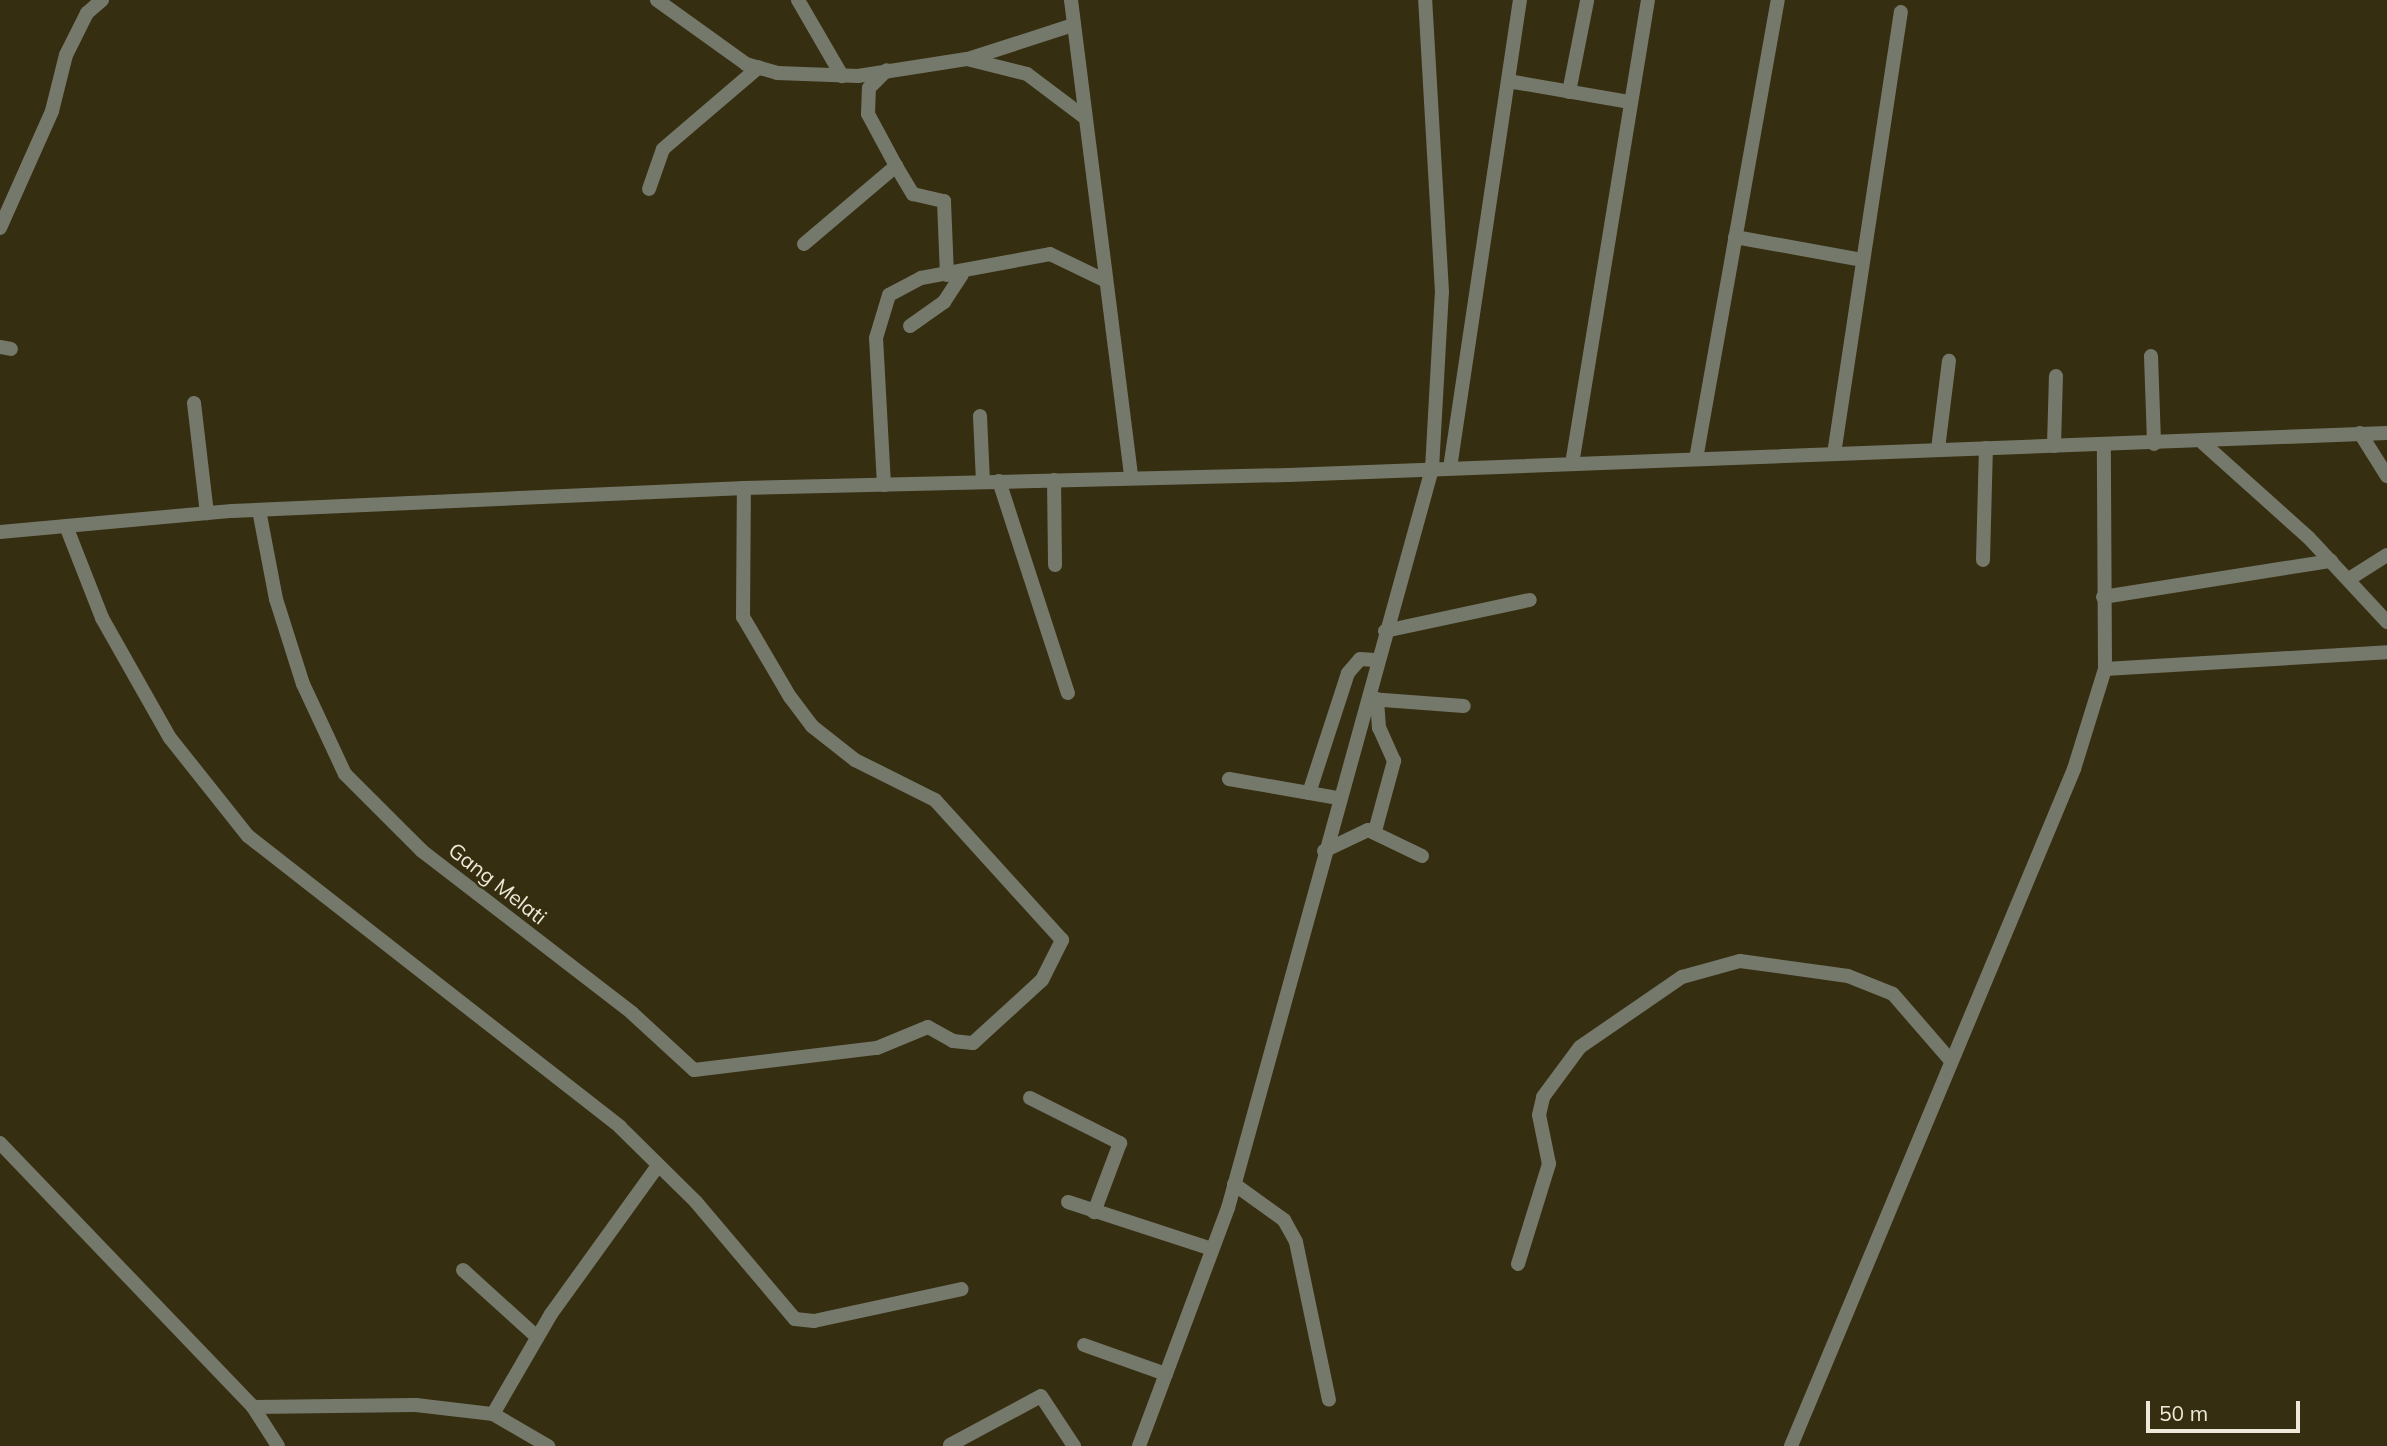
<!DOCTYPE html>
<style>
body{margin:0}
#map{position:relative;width:2387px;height:1446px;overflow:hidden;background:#362e10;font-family:Mulish,sans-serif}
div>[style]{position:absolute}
.minor>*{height:14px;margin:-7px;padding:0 7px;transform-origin:7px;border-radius:7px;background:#75796b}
span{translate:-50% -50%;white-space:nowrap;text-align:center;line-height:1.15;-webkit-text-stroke:5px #362e10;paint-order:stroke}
.street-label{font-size:21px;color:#eee9d8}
.scale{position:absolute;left:2146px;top:1401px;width:154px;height:32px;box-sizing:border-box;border:4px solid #eee9d8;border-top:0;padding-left:9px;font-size:21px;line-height:24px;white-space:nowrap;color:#eee9d8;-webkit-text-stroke:5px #362e10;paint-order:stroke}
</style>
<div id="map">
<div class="minor">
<i style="left:657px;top:0;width:110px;rotate:35.7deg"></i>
<i style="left:746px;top:64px;width:32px;rotate:16deg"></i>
<i style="left:777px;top:73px;width:81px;rotate:2.1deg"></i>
<i style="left:858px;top:76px;width:110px;rotate:-8.9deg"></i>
<i style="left:967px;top:59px;width:62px;rotate:14deg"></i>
<i style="left:1027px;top:74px;width:70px;rotate:36.9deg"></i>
<i style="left:798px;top:0;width:88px;rotate:59.9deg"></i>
<i style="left:1071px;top:0;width:481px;rotate:82.8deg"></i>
<i style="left:968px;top:59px;width:110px;rotate:-17.9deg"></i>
<i style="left:1508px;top:81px;width:124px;rotate:9.8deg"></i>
<i style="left:1569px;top:92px;width:93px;rotate:-78.8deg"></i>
<i style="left:896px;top:166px;width:33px;rotate:59deg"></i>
<i style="left:913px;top:194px;width:32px;rotate:13deg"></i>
<i style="left:944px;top:201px;width:74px;rotate:87.7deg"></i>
<i style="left:649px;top:189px;width:42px;rotate:-70.7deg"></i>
<i style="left:663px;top:149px;width:126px;rotate:-40.5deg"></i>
<i style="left:0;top:228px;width:128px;rotate:-66deg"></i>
<i style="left:52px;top:111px;width:58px;rotate:-76deg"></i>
<i style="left:66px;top:55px;width:47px;rotate:-63.4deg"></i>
<i style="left:87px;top:13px;width:20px;rotate:-41deg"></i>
<i style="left:1735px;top:237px;width:130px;rotate:10.2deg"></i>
<i style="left:804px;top:244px;width:121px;rotate:-40.3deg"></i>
<i style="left:896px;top:166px;width:59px;rotate:-118.3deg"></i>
<i style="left:868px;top:114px;width:26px;rotate:-88deg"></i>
<i style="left:869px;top:88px;width:25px;rotate:-45deg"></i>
<i style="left:910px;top:326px;width:42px;rotate:-35.2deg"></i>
<i style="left:944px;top:302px;width:33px;rotate:-57deg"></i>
<i style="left:0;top:347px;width:11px;rotate:10deg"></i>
<i style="left:2151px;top:356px;width:88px;rotate:88deg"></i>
<i style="left:194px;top:403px;width:111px;rotate:83.3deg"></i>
<i style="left:980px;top:416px;width:66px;rotate:87.4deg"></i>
<i style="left:2360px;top:433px;width:51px;rotate:57.9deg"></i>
<i style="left:2203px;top:443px;width:142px;rotate:41.9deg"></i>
<i style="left:2309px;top:538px;width:115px;rotate:47.1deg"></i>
<i style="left:2054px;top:446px;width:70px;rotate:-88.4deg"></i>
<i style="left:1938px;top:449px;width:89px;rotate:-82.9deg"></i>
<i style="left:1834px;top:454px;width:447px;rotate:-81.4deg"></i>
<i style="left:1696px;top:459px;width:466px;rotate:-79.9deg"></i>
<i style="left:1572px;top:464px;width:470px;rotate:-80.7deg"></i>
<i style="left:1450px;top:468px;width:473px;rotate:-81.5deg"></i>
<i style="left:1054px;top:480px;width:85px;rotate:89.3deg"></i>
<i style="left:999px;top:481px;width:223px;rotate:72deg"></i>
<i style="left:884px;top:485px;width:147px;rotate:-93.1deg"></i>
<i style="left:876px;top:338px;width:45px;rotate:-73.2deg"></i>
<i style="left:889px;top:295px;width:36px;rotate:-28deg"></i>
<i style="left:921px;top:278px;width:131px;rotate:-10.5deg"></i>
<i style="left:1050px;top:254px;width:60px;rotate:25.7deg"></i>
<i style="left:259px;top:510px;width:91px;rotate:79.2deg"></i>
<i style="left:276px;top:599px;width:89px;rotate:72.4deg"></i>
<i style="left:303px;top:684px;width:99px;rotate:65deg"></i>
<i style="left:345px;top:774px;width:109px;rotate:45deg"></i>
<i style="left:422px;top:851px;width:265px;rotate:37.6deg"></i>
<i style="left:632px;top:1013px;width:84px;rotate:42.6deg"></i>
<i style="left:694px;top:1070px;width:184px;rotate:-6.9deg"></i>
<i style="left:877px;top:1048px;width:55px;rotate:-22.4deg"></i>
<i style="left:928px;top:1027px;width:29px;rotate:29deg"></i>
<i style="left:953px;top:1041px;width:20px;rotate:6deg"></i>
<i style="left:973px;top:1043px;width:93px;rotate:-42.4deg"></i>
<i style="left:1042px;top:980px;width:45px;rotate:-63.4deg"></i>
<i style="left:1062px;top:940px;width:189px;rotate:-132.2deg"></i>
<i style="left:935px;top:800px;width:89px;rotate:-153.4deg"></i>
<i style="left:855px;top:760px;width:55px;rotate:-141.7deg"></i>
<i style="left:812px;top:726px;width:36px;rotate:-127deg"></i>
<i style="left:790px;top:697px;width:93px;rotate:-120.4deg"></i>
<i style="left:743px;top:617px;width:129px;rotate:-89.6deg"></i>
<i style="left:66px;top:526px;width:99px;rotate:68.6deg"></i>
<i style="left:102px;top:618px;width:138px;rotate:60.5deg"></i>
<i style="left:170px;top:738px;width:125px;rotate:51.5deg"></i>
<i style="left:248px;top:836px;width:472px;rotate:38deg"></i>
<i style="left:620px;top:1127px;width:107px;rotate:44.6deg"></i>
<i style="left:696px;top:1202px;width:153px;rotate:49.8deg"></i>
<i style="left:795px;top:1319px;width:19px;rotate:6deg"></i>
<i style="left:814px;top:1321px;width:151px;rotate:-12.2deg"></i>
<i style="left:0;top:532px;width:233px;rotate:-5.2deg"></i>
<i style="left:232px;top:511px;width:513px;rotate:-2.57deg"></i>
<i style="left:744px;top:488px;width:545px;rotate:-1.37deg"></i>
<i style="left:1289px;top:475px;width:1099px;rotate:-2.19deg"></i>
<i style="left:1983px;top:560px;width:112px;rotate:-88.5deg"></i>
<i style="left:2349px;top:579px;width:45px;rotate:-32.3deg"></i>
<i style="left:2103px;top:597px;width:231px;rotate:-9deg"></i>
<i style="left:1385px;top:631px;width:148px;rotate:-12.1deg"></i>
<i style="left:2105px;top:669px;width:283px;rotate:-3.4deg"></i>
<i style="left:1370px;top:699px;width:94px;rotate:4.3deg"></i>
<i style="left:1229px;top:779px;width:111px;rotate:9.9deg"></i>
<i style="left:1309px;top:793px;width:126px;rotate:-72deg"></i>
<i style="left:1348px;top:673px;width:18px;rotate:-49deg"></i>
<i style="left:1360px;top:659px;width:15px;rotate:4deg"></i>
<i style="left:1375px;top:831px;width:73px;rotate:-74.8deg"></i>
<i style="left:1394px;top:761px;width:36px;rotate:-114deg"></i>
<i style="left:1379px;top:728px;width:29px;rotate:-94deg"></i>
<i style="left:1324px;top:851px;width:49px;rotate:-25.5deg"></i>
<i style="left:1368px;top:830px;width:60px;rotate:25.7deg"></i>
<i style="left:1030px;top:1098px;width:101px;rotate:26.6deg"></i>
<i style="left:1120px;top:1143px;width:74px;rotate:110.6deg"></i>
<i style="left:0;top:1143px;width:366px;rotate:46.2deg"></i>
<i style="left:253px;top:1407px;width:46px;rotate:57.3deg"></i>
<i style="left:1234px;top:1184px;width:62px;rotate:35.8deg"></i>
<i style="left:1284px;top:1220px;width:25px;rotate:61deg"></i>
<i style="left:1296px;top:1242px;width:161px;rotate:78.2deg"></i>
<i style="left:1068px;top:1202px;width:151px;rotate:18.1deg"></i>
<i style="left:1518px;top:1264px;width:105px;rotate:-72.8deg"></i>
<i style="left:1549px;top:1164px;width:50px;rotate:-101.5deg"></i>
<i style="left:1539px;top:1115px;width:18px;rotate:-77deg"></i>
<i style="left:1543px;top:1097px;width:62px;rotate:-53.5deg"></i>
<i style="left:1580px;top:1047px;width:124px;rotate:-34.5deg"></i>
<i style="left:1682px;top:977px;width:60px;rotate:-15.4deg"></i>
<i style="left:1740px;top:961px;width:109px;rotate:7.9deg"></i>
<i style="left:1848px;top:976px;width:48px;rotate:21.8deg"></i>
<i style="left:1893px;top:994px;width:89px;rotate:49.1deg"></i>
<i style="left:463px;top:1270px;width:100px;rotate:42.2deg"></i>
<i style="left:1084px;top:1345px;width:87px;rotate:19.5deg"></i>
<i style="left:253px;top:1407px;width:163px;rotate:-0.7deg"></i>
<i style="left:416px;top:1405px;width:78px;rotate:6.7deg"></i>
<i style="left:493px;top:1414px;width:64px;rotate:30.2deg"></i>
<i style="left:493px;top:1414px;width:116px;rotate:-59.9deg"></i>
<i style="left:551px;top:1314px;width:181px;rotate:-54.2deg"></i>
<i style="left:950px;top:1445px;width:103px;rotate:-28.3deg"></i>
<i style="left:1041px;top:1396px;width:60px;rotate:56.6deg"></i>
<i style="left:1139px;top:1446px;width:254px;rotate:-69.5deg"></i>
<i style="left:1228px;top:1208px;width:767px;rotate:-74.57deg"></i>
<i style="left:1432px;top:469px;width:177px;rotate:-86.8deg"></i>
<i style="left:1442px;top:292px;width:292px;rotate:-93.3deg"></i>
<i style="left:1791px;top:1446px;width:734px;rotate:-67.31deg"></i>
<i style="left:2074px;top:769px;width:105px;rotate:-72.8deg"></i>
<i style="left:2105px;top:669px;width:225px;rotate:-90.3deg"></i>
</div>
<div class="street-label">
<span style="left:498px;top:883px;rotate:38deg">Gang Melati</span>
</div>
<div class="scale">50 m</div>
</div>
